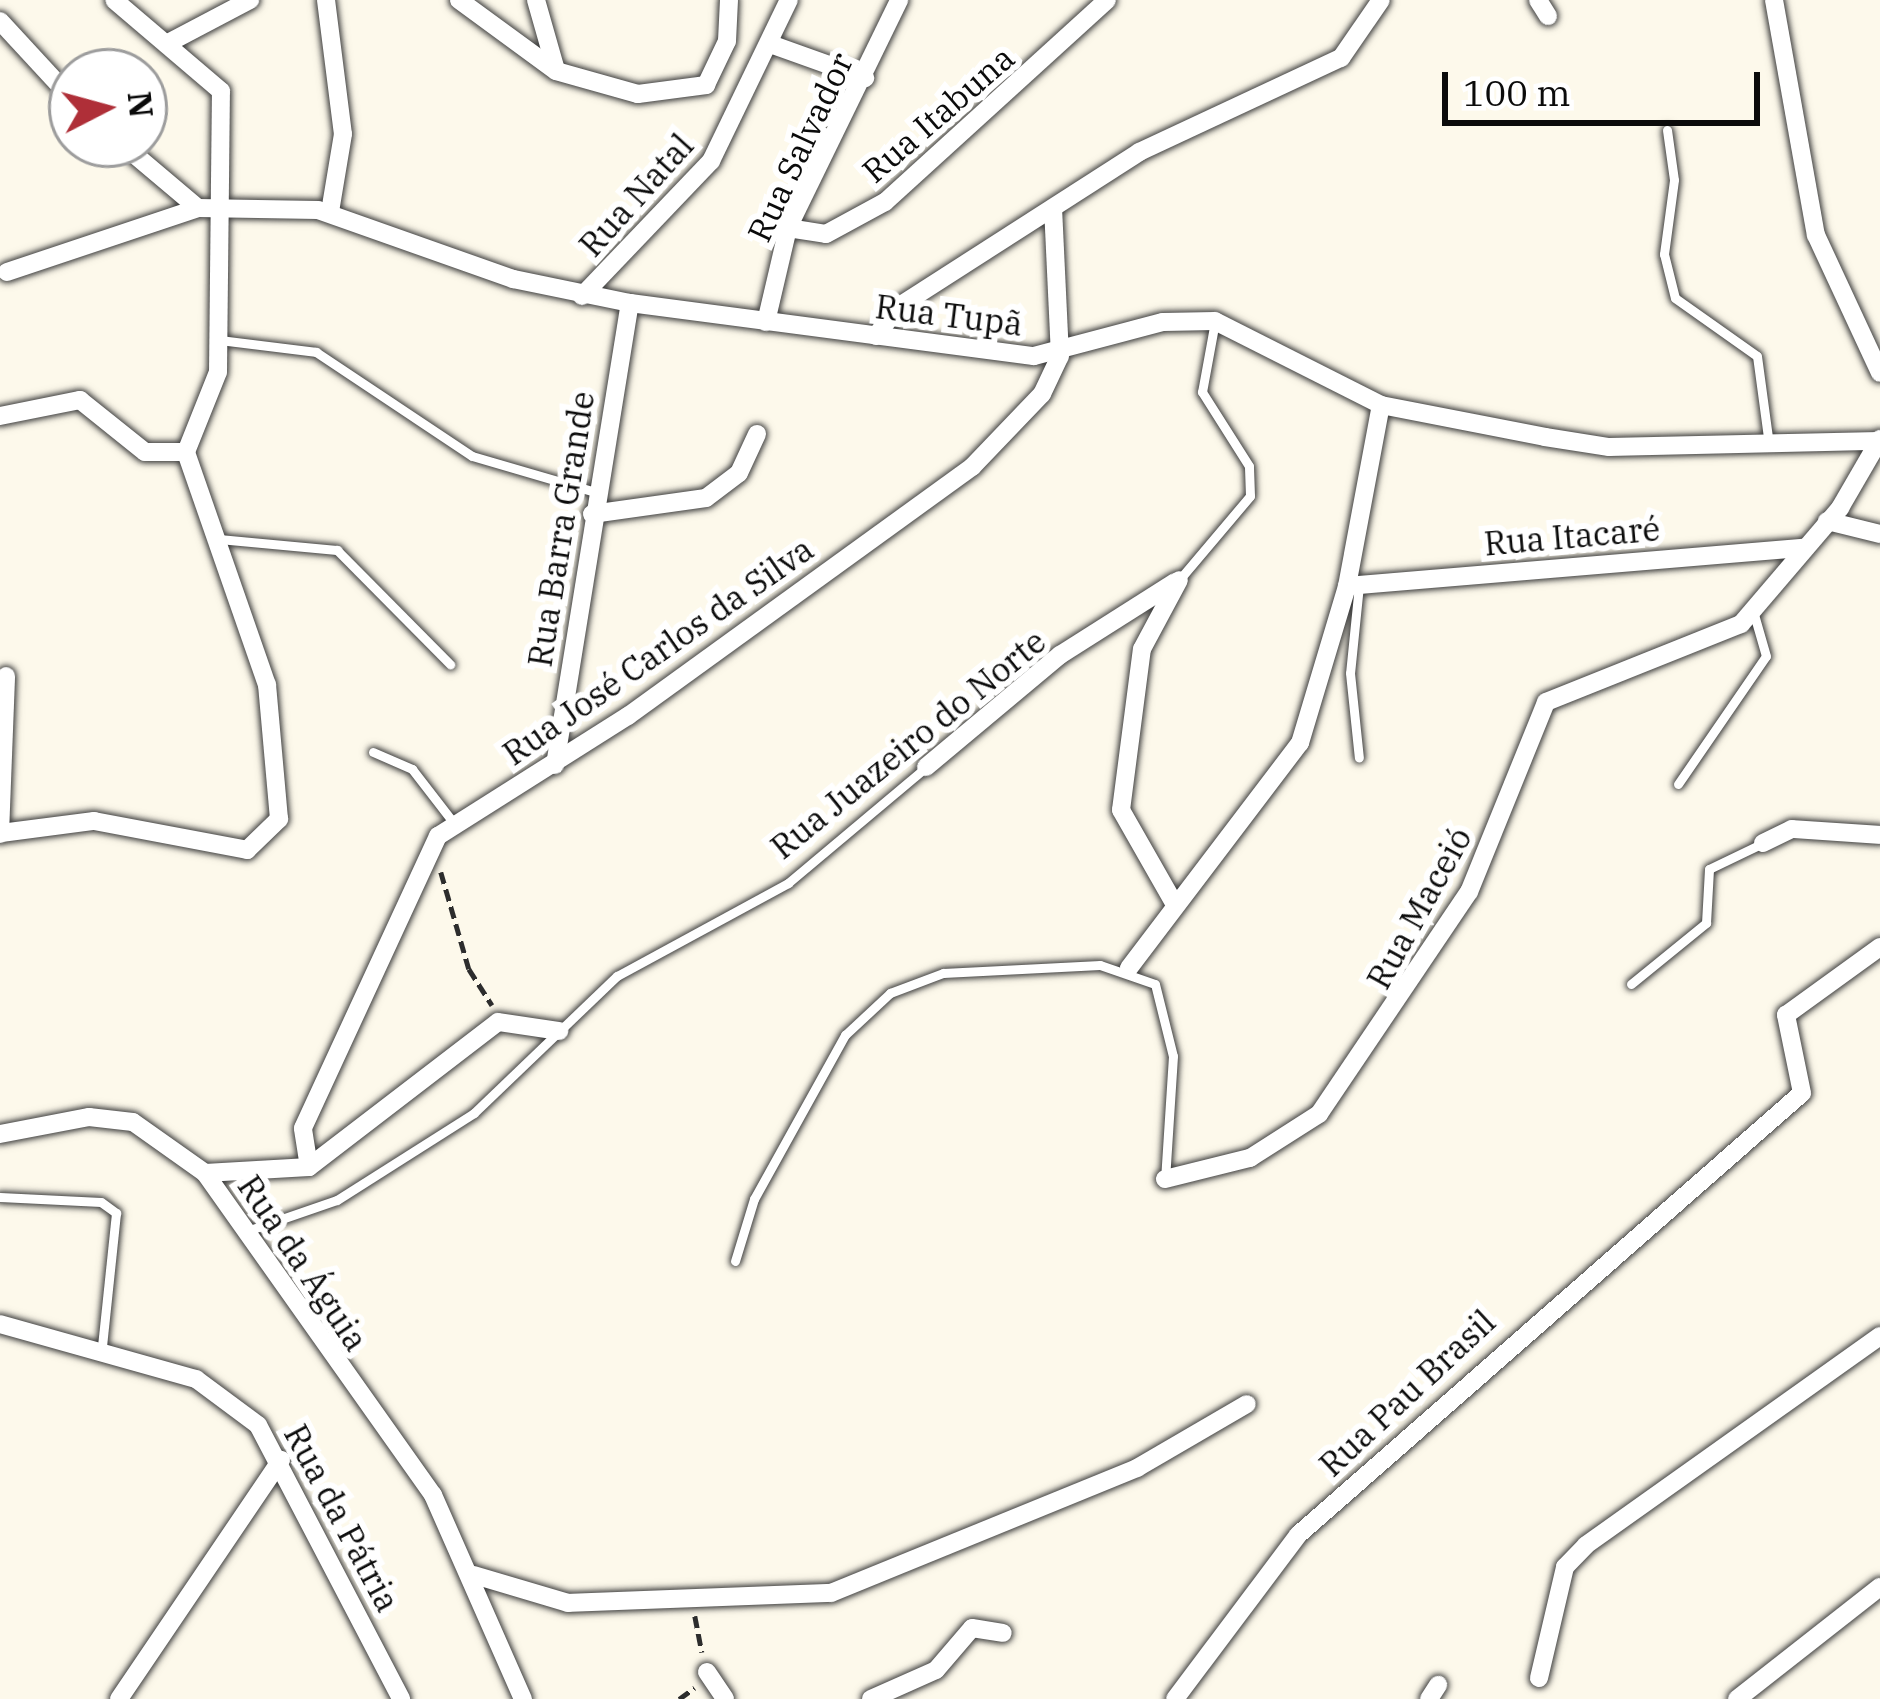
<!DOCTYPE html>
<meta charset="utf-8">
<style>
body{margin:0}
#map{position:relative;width:1880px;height:1699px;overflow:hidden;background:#fdf9eb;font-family:"IBM Plex Serif",serif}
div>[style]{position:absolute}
.path>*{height:4.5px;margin-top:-2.25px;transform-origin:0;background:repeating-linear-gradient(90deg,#2d2d2d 0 12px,transparent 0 18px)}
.roads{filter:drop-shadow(0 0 3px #3e3e3e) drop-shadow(0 0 3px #3e3e3e)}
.lane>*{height:9px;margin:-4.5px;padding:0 4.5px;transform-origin:4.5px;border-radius:4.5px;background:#fff}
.street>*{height:18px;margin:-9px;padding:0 9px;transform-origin:9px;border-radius:9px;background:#fff}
span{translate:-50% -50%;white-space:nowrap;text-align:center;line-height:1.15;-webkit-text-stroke:12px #fff;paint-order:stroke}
.street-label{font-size:33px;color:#0b0b0b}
.north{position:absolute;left:48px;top:48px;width:120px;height:120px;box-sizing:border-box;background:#fff;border:3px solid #9d9d9d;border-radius:50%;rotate:84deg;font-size:33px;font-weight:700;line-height:48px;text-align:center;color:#0b0b0b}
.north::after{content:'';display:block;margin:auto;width:42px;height:54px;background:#af2f38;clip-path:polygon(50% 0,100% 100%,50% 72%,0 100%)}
.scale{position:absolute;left:1442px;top:72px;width:318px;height:54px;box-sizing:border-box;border:6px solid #0b0b0b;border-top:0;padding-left:15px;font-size:36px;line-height:42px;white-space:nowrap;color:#0b0b0b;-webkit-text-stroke:9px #fff;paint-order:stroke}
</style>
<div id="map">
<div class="path">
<i style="left:441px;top:872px;width:101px;rotate:73.9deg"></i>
<i style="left:469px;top:969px;width:43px;rotate:57.4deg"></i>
<i style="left:695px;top:1616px;width:37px;rotate:79deg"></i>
<i style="left:679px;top:1699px;width:19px;rotate:-36deg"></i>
</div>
<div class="roads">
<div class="lane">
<i style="left:1667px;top:130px;width:50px;rotate:82deg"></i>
<i style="left:1674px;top:180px;width:75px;rotate:97.7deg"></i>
<i style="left:1664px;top:254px;width:45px;rotate:76deg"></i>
<i style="left:1675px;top:298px;width:100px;rotate:35.3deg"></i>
<i style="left:1757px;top:356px;width:90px;rotate:82.3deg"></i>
<i style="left:220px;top:340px;width:97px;rotate:7.1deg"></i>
<i style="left:316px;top:352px;width:187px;rotate:33.7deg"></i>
<i style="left:472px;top:456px;width:128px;rotate:16.3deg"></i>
<i style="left:218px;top:539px;width:120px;rotate:5.3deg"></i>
<i style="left:337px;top:550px;width:161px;rotate:45.3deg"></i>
<i style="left:1179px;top:580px;width:110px;rotate:-49.8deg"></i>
<i style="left:1250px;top:496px;width:30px;rotate:-92deg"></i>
<i style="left:1249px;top:466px;width:88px;rotate:-122.4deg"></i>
<i style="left:1202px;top:392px;width:72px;rotate:-79.6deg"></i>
<i style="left:1359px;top:585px;width:88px;rotate:95.8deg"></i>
<i style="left:1350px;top:673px;width:85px;rotate:84deg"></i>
<i style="left:373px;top:752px;width:43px;rotate:23.6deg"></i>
<i style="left:412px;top:769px;width:67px;rotate:52.3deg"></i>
<i style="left:1678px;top:784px;width:155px;rotate:-55.5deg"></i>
<i style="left:1766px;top:656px;width:47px;rotate:-106.1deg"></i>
<i style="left:1631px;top:984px;width:97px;rotate:-39.1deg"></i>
<i style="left:1706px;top:923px;width:54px;rotate:-86.8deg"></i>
<i style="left:1709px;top:869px;width:60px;rotate:-25.7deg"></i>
<i style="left:0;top:1197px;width:101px;rotate:2.8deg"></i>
<i style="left:101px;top:1202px;width:19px;rotate:36deg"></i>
<i style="left:116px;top:1213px;width:134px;rotate:96deg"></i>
<i style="left:244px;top:1232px;width:98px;rotate:-19deg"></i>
<i style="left:337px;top:1200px;width:162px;rotate:-32.4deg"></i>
<i style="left:474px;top:1113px;width:198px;rotate:-43.8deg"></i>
<i style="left:617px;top:976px;width:195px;rotate:-28.5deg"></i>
<i style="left:788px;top:883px;width:180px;rotate:-40deg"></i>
<i style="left:735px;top:1261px;width:65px;rotate:-73deg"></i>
<i style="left:754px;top:1199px;width:188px;rotate:-61deg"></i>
<i style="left:845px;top:1035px;width:62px;rotate:-43deg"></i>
<i style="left:890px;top:993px;width:57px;rotate:-20.7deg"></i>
<i style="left:943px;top:973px;width:157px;rotate:-2.9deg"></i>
<i style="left:1100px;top:965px;width:58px;rotate:19.1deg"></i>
<i style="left:1155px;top:984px;width:74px;rotate:76deg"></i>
<i style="left:1173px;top:1056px;width:123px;rotate:93.7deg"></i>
</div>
<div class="street">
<i style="left:326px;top:0;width:135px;rotate:82.8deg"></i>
<i style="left:343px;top:134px;width:79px;rotate:99.5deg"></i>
<i style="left:459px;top:0;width:120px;rotate:36.2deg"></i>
<i style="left:556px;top:71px;width:85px;rotate:15.7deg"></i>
<i style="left:638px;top:94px;width:69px;rotate:-7.5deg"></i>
<i style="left:706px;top:85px;width:49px;rotate:-64.5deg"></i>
<i style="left:727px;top:41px;width:41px;rotate:-87.2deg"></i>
<i style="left:536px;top:0;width:73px;rotate:74.1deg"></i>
<i style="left:1538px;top:0;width:19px;rotate:58deg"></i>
<i style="left:1774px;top:0;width:239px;rotate:79.9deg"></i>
<i style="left:1816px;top:235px;width:152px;rotate:65.1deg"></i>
<i style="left:0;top:21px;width:106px;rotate:47.3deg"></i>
<i style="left:168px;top:43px;width:93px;rotate:-27.7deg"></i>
<i style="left:773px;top:45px;width:98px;rotate:19.7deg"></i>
<i style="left:122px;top:144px;width:99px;rotate:40.1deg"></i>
<i style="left:788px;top:228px;width:38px;rotate:9deg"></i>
<i style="left:826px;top:234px;width:67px;rotate:-28.5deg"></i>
<i style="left:885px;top:202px;width:300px;rotate:-42.3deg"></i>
<i style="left:7px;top:272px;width:201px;rotate:-18.5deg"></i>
<i style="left:198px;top:208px;width:120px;rotate:1deg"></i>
<i style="left:318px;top:210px;width:207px;rotate:19.5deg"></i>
<i style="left:513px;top:279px;width:119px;rotate:11.6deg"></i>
<i style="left:630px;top:303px;width:407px;rotate:7.5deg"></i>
<i style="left:1034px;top:356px;width:133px;rotate:-14.8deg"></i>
<i style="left:1163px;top:322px;width:52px;rotate:-1.1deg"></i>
<i style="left:1215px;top:321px;width:186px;rotate:26.8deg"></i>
<i style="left:1381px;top:405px;width:167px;rotate:11deg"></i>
<i style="left:1545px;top:437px;width:65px;rotate:8.9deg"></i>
<i style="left:1609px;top:447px;width:270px;rotate:-1.3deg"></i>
<i style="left:582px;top:296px;width:187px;rotate:-46.3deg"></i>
<i style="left:711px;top:161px;width:179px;rotate:-64.2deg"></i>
<i style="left:766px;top:322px;width:97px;rotate:-76.8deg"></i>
<i style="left:788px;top:228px;width:254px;rotate:-64deg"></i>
<i style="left:876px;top:336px;width:36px;rotate:-53deg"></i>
<i style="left:898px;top:307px;width:287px;rotate:-32.7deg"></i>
<i style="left:1139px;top:152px;width:223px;rotate:-25deg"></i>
<i style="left:1341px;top:58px;width:70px;rotate:-55.4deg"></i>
<i style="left:0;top:416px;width:82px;rotate:-11.3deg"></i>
<i style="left:80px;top:400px;width:83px;rotate:38.7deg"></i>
<i style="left:145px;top:452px;width:41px"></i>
<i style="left:186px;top:452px;width:86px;rotate:-68.2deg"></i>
<i style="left:218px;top:372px;width:281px;rotate:-89.4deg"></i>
<i style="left:221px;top:91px;width:140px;rotate:-139.6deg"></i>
<i style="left:592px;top:514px;width:115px;rotate:-8deg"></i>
<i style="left:706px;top:498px;width:41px;rotate:-37.1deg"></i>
<i style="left:739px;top:473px;width:43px;rotate:-65.2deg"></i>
<i style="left:1827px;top:521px;width:55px;rotate:13.8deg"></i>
<i style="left:1347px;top:586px;width:458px;rotate:-4.8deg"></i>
<i style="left:555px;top:765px;width:468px;rotate:-80.8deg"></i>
<i style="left:926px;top:767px;width:175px;rotate:-39.9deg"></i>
<i style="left:1060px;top:655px;width:136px;rotate:-32.4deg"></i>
<i style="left:1px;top:833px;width:94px;rotate:-7.4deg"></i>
<i style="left:94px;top:821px;width:156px;rotate:10.7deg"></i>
<i style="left:247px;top:850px;width:45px;rotate:-44.1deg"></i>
<i style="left:279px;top:819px;width:135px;rotate:-95.1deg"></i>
<i style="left:267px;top:685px;width:247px;rotate:-109.2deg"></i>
<i style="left:0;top:834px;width:158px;rotate:-87.8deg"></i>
<i style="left:1763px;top:843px;width:32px;rotate:-26deg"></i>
<i style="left:1792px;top:829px;width:88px;rotate:3.9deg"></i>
<i style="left:1174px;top:903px;width:107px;rotate:-119.7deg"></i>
<i style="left:1121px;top:810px;width:162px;rotate:-82.6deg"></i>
<i style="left:1142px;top:649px;width:78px;rotate:-61.8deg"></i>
<i style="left:1129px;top:968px;width:283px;rotate:-52.8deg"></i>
<i style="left:1300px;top:743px;width:164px;rotate:-73.3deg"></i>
<i style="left:1347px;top:586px;width:184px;rotate:-79.4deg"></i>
<i style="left:0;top:1134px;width:91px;rotate:-10.8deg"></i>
<i style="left:89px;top:1117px;width:44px;rotate:6.5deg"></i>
<i style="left:133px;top:1122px;width:88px;rotate:35.3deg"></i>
<i style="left:205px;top:1173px;width:395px;rotate:54.7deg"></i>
<i style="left:433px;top:1495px;width:223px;rotate:66.2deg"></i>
<i style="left:309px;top:1167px;width:39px;rotate:-99deg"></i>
<i style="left:303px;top:1128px;width:322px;rotate:-65.2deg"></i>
<i style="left:438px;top:836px;width:225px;rotate:-32.3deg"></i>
<i style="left:628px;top:716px;width:425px;rotate:-35.9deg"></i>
<i style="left:972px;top:467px;width:101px;rotate:-46.2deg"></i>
<i style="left:1042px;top:394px;width:42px;rotate:-64.7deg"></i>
<i style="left:1060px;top:356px;width:147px;rotate:-92.7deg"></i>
<i style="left:205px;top:1173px;width:104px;rotate:-3.3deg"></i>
<i style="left:309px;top:1167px;width:238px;rotate:-37.5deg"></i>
<i style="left:498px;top:1022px;width:62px;rotate:8.4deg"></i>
<i style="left:1165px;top:1179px;width:88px;rotate:-13.9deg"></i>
<i style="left:1250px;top:1158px;width:82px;rotate:-32.5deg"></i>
<i style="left:1319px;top:1114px;width:268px;rotate:-56deg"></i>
<i style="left:1469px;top:892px;width:205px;rotate:-67.9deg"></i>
<i style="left:1546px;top:702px;width:210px;rotate:-21.8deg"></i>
<i style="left:1741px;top:624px;width:153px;rotate:-49.5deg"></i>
<i style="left:1840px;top:508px;width:80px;rotate:-59.9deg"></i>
<i style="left:0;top:1324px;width:204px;rotate:15.7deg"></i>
<i style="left:196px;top:1379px;width:77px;rotate:36.6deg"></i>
<i style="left:258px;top:1425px;width:309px;rotate:62.4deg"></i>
<i style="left:474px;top:1575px;width:98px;rotate:16.6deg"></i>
<i style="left:568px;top:1603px;width:263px;rotate:-2.2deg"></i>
<i style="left:831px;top:1593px;width:331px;rotate:-22.2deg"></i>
<i style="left:1137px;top:1468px;width:127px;rotate:-30.2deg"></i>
<i style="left:707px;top:1672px;width:32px;rotate:56deg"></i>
<i style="left:1539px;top:1678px;width:114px;rotate:-76.8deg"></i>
<i style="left:1565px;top:1567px;width:30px;rotate:-46deg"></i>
<i style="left:1586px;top:1545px;width:361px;rotate:-35.4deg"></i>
<i style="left:119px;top:1699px;width:289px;rotate:-55.9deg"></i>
<i style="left:871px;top:1699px;width:71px;rotate:-24deg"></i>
<i style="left:936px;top:1670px;width:55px;rotate:-49.4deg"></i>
<i style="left:972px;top:1628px;width:31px;rotate:9deg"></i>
<i style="left:1175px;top:1699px;width:205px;rotate:-53.1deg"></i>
<i style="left:1298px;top:1535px;width:670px;rotate:-41.25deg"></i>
<i style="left:1802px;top:1093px;width:80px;rotate:-101.6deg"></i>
<i style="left:1786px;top:1015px;width:116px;rotate:-35.9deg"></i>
<i style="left:1429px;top:1699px;width:17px;rotate:-57deg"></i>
<i style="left:1737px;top:1699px;width:182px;rotate:-38.1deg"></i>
</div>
</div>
<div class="street-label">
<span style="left:938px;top:114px;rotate:-41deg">Rua Itabuna</span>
<span style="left:800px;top:147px;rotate:-65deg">Rua Salvador</span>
<span style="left:636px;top:195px;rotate:-48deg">Rua Natal</span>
<span style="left:949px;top:315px;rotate:7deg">Rua Tupã</span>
<span style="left:561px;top:529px;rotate:-81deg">Rua Barra Grande</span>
<span style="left:1572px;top:536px;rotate:-5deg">Rua Itacaré</span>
<span style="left:658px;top:651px;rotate:-35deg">Rua José Carlos da Silva</span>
<span style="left:908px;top:744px;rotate:-39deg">Rua Juazeiro do Norte</span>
<span style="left:1419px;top:908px;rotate:-61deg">Rua Maceió</span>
<span style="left:303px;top:1263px;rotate:56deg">Rua da Águia</span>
<span style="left:1407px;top:1393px;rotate:-43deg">Rua Pau Brasil</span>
<span style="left:342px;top:1518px;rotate:62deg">Rua da Pátria</span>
</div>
<div class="north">N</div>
<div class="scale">100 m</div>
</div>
